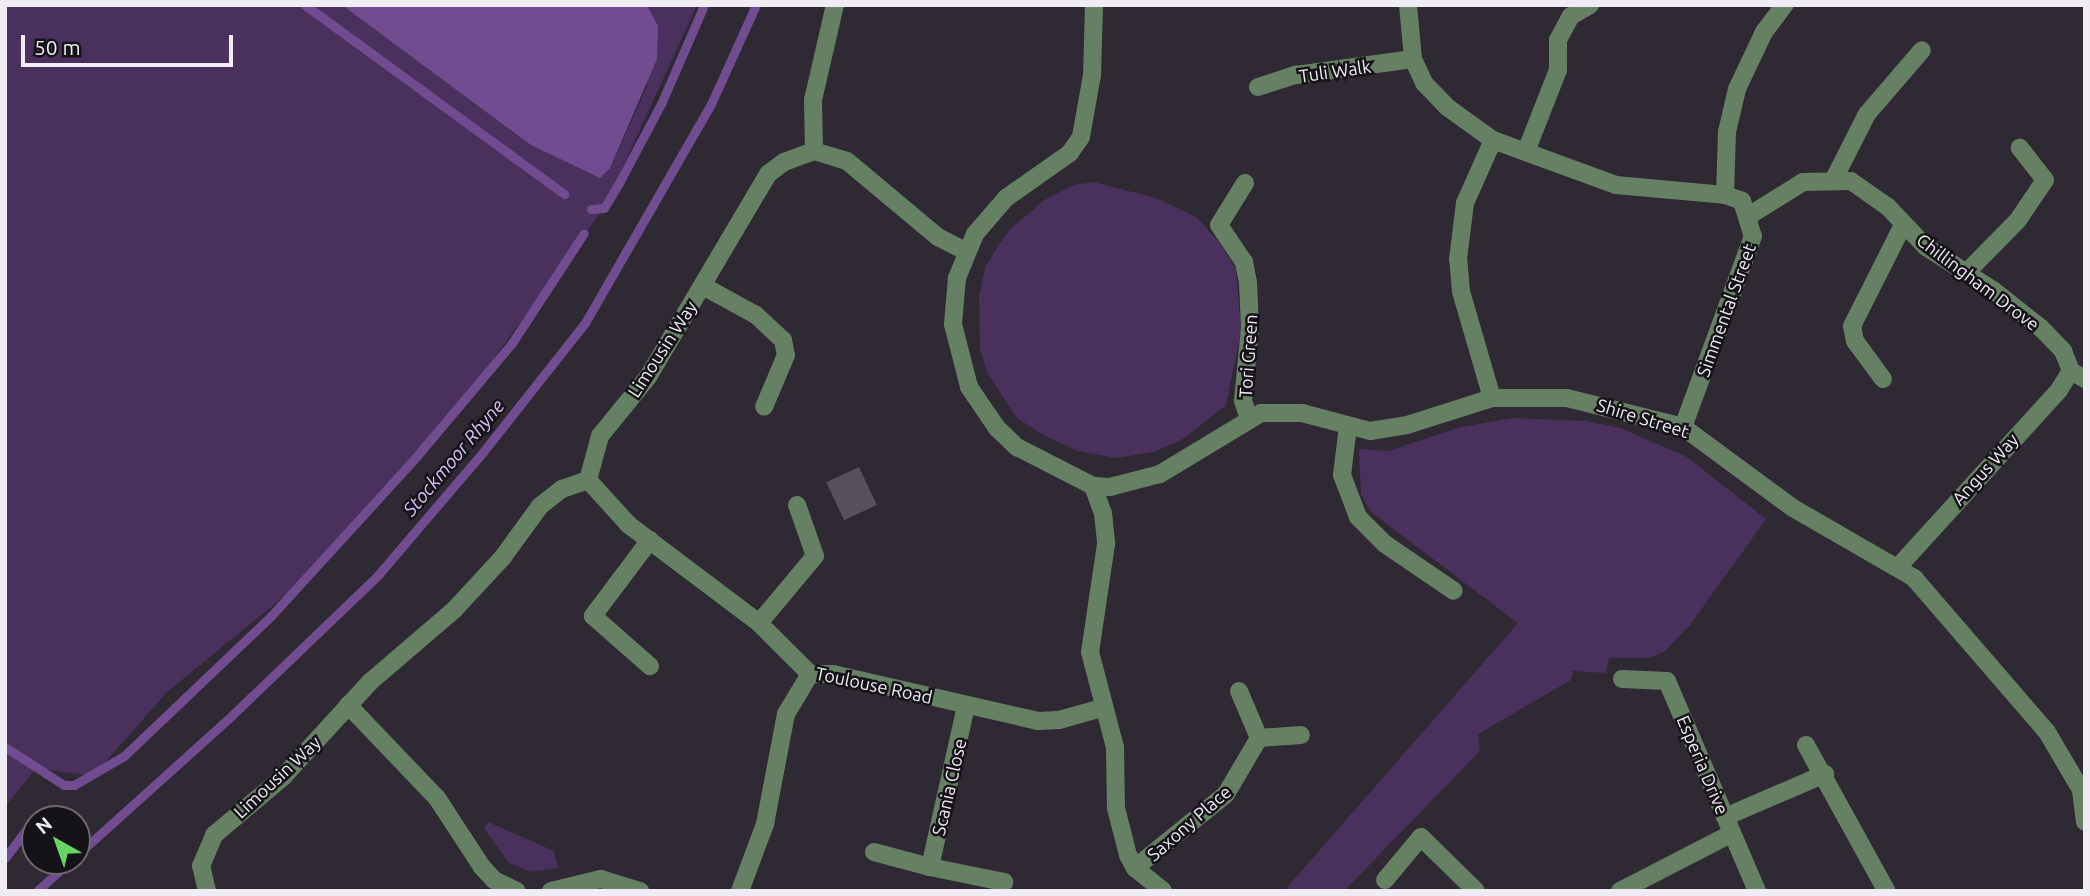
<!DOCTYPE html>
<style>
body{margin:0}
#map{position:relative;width:2090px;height:896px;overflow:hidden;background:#2f2933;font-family:Ubuntu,sans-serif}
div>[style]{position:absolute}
.green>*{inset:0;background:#4a315d}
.water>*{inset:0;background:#724c90}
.stream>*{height:9px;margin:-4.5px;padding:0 4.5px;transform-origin:4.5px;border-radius:4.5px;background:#724c90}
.building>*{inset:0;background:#56515c;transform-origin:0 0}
.minor>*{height:18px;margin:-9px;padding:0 9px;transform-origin:9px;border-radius:9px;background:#668064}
span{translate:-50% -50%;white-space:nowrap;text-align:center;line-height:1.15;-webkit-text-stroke:5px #151318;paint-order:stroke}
.street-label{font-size:18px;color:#efecf3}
.water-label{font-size:19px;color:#dfc0fa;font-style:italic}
.frame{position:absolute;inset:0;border:7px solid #efecf3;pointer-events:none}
.north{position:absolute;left:21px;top:805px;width:70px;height:70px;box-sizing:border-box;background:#151318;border:2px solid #6c6a70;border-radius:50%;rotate:320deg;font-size:19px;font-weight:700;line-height:28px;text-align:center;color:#efecf3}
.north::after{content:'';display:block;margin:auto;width:24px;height:32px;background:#69d465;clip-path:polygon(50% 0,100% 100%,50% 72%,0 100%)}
.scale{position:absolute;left:21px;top:35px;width:212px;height:32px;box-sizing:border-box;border:4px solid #efecf3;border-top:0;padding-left:9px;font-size:21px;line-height:24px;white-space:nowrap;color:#efecf3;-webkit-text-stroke:5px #151318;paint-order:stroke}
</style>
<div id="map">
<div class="green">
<i style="clip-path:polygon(5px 5px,342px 5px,484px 109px,610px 168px,646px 89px,658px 26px,647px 5px,697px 5px,604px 208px,448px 421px,309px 576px,167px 692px,93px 776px,36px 768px,5px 807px,5px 746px,17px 753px,5px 744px)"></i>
<i style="clip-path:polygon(1093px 182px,1156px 198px,1196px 217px,1218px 241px,1236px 269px,1241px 331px,1226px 405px,1183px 439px,1154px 452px,1116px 458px,1078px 451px,1043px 435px,1016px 417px,987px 372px,980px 349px,979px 297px,985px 268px,998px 246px,1010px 229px,1043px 201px,1073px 185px)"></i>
<i style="clip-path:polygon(1513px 418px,1585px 421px,1620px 428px,1687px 457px,1766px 519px,1690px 625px,1664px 652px,1648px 658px,1609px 658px,1606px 673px,1573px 671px,1571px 680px,1478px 734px,1480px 751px,1344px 891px,1284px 891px,1518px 623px,1371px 512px,1361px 494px,1359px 449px,1388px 451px,1461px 427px)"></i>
<i style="clip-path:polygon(488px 822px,554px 851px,558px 868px,531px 872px,509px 863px,484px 828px)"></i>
</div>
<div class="water">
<i style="clip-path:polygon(342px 5px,647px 5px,658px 26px,657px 59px,610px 168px,600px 178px,531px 145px)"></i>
</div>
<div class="stream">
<i style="left:305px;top:5px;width:321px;rotate:36.1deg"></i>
<i style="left:591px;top:209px;width:13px;rotate:-4deg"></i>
<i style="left:604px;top:208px;width:31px;rotate:-59deg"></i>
<i style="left:620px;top:181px;width:87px;rotate:-62deg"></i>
<i style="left:661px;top:104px;width:108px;rotate:-66.5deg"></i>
<i style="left:5px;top:747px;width:70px;rotate:32.8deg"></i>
<i style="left:64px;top:785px;width:10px"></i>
<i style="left:74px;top:785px;width:58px;rotate:-30.1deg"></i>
<i style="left:124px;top:756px;width:203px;rotate:-43.6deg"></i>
<i style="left:271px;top:616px;width:215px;rotate:-47.6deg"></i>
<i style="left:416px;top:457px;width:149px;rotate:-49.9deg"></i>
<i style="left:512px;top:343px;width:131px;rotate:-56.8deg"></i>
<i style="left:77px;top:855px;width:200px;rotate:-42deg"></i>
<i style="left:226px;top:721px;width:211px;rotate:-43.8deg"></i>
<i style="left:378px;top:575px;width:162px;rotate:-49.5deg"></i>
<i style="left:483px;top:452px;width:164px;rotate:-51.7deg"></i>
<i style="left:585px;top:323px;width:253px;rotate:-60.1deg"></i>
<i style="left:711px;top:104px;width:109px;rotate:-65.6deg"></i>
<i style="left:5px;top:858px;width:45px;rotate:-53.1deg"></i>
<i style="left:37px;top:891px;width:45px;rotate:-42.3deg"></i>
</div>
<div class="building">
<i style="left:859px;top:467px;width:42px;height:36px;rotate:65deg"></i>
</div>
<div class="minor">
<i style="left:1094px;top:5px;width:70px;rotate:91.6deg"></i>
<i style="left:1092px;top:75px;width:63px;rotate:100.1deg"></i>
<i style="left:1081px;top:137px;width:19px;rotate:125deg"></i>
<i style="left:1070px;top:153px;width:78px;rotate:144.9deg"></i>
<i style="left:1006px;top:198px;width:48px;rotate:130.7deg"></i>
<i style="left:975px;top:234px;width:48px;rotate:112.2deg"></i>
<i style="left:957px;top:278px;width:46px;rotate:95deg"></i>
<i style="left:953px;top:324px;width:65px;rotate:75.7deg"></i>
<i style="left:969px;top:387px;width:50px;rotate:55.7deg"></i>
<i style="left:997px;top:428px;width:28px;rotate:44deg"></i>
<i style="left:1017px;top:447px;width:85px;rotate:27.2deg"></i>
<i style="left:1093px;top:486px;width:29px;rotate:70deg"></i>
<i style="left:1103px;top:513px;width:31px;rotate:84deg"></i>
<i style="left:1106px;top:544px;width:109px;rotate:98.4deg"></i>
<i style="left:1090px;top:652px;width:98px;rotate:75.3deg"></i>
<i style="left:1115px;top:747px;width:61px;rotate:89.1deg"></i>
<i style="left:1116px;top:808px;width:49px;rotate:75.7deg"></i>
<i style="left:1128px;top:855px;width:15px;rotate:62deg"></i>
<i style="left:1135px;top:868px;width:36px;rotate:39deg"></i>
<i style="left:1408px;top:5px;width:54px;rotate:84.7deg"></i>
<i style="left:1413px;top:59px;width:26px;rotate:65deg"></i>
<i style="left:1424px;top:83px;width:33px;rotate:46deg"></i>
<i style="left:1447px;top:107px;width:57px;rotate:35.7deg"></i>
<i style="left:1493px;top:140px;width:131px;rotate:20.1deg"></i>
<i style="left:1616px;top:185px;width:109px;rotate:5.2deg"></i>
<i style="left:1725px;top:195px;width:18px;rotate:19deg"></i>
<i style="left:1742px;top:201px;width:37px;rotate:73deg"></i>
<i style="left:1753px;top:236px;width:203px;rotate:110.1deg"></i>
<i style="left:1258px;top:87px;width:40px;rotate:-18deg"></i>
<i style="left:1296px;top:75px;width:118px;rotate:-7.8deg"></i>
<i style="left:1527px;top:149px;width:85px;rotate:-68.6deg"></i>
<i style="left:1558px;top:70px;width:30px;rotate:-90deg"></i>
<i style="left:1558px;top:40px;width:27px;rotate:-62deg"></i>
<i style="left:1571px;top:16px;width:22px;rotate:-30deg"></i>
<i style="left:814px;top:151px;width:51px;rotate:-91.1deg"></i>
<i style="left:813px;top:100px;width:98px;rotate:-77deg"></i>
<i style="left:1834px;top:179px;width:73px;rotate:-63.1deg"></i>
<i style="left:1867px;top:114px;width:84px;rotate:-49.3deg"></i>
<i style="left:1245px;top:183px;width:49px;rotate:121.8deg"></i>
<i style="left:1219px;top:225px;width:45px;rotate:56deg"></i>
<i style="left:1244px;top:262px;width:20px;rotate:79deg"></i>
<i style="left:1248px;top:282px;width:45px;rotate:87.5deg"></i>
<i style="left:1250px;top:327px;width:74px;rotate:95.4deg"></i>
<i style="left:1243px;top:401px;width:18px;rotate:71deg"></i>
<i style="left:1725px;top:195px;width:63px;rotate:-88.2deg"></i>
<i style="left:1727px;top:132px;width:44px;rotate:-76.9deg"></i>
<i style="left:1737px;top:89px;width:63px;rotate:-64.7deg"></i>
<i style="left:1764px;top:32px;width:34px;rotate:-53deg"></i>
<i style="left:1750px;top:215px;width:62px;rotate:-31.9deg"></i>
<i style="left:1803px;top:182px;width:48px;rotate:-1.2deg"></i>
<i style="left:1851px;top:181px;width:45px;rotate:35.1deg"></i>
<i style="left:1888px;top:207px;width:55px;rotate:46.5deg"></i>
<i style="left:1926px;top:247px;width:80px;rotate:32.7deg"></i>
<i style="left:1993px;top:290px;width:61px;rotate:38.4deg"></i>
<i style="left:2041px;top:328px;width:32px;rotate:46deg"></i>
<i style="left:2063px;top:351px;width:22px;rotate:68deg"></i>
<i style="left:2071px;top:371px;width:16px;rotate:30deg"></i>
<i style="left:1966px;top:273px;width:74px;rotate:-45.5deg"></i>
<i style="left:2018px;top:220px;width:48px;rotate:-56deg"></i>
<i style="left:2045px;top:180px;width:41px;rotate:-128deg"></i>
<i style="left:703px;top:286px;width:60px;rotate:28.7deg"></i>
<i style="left:756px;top:315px;width:37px;rotate:43deg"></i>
<i style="left:783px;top:340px;width:15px;rotate:79deg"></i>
<i style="left:786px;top:355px;width:56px;rotate:112.9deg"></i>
<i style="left:1883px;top:379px;width:47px;rotate:-126.4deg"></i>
<i style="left:1855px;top:341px;width:15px;rotate:-101deg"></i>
<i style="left:1852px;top:326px;width:113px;rotate:-63.2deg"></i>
<i style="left:1492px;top:398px;width:111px;rotate:-106.2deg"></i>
<i style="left:1461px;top:291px;width:32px;rotate:-95deg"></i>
<i style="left:1458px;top:259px;width:56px;rotate:-82.9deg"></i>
<i style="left:1465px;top:203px;width:69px;rotate:-66deg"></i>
<i style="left:1348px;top:426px;width:49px;rotate:97deg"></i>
<i style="left:1342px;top:475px;width:45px;rotate:69.1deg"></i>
<i style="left:1358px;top:517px;width:38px;rotate:45deg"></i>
<i style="left:1385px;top:544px;width:83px;rotate:34.3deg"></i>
<i style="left:588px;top:480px;width:61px;rotate:47.7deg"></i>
<i style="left:629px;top:525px;width:163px;rotate:37deg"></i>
<i style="left:759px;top:623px;width:72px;rotate:45deg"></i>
<i style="left:810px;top:674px;width:23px"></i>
<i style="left:833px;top:674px;width:210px;rotate:12.9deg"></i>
<i style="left:1038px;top:721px;width:21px;rotate:-3deg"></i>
<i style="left:1059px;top:720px;width:45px;rotate:-15.6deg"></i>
<i style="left:1093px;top:486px;width:17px;rotate:3deg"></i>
<i style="left:1110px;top:487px;width:52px;rotate:-14.6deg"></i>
<i style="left:1160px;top:474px;width:118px;rotate:-31.1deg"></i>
<i style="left:1261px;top:413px;width:41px"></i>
<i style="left:1302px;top:413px;width:70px;rotate:14.8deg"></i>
<i style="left:1370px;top:431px;width:37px;rotate:-9deg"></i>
<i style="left:1407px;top:425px;width:89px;rotate:-17.6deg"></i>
<i style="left:1492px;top:398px;width:75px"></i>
<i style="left:1567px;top:398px;width:120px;rotate:14deg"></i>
<i style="left:1683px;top:427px;width:137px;rotate:36.4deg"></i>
<i style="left:1793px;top:508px;width:140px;rotate:30deg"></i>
<i style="left:1914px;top:578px;width:203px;rotate:49.2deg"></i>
<i style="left:2047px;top:732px;width:67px;rotate:59.6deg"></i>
<i style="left:2081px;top:790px;width:32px;rotate:83deg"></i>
<i style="left:650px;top:540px;width:95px;rotate:126.9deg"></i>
<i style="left:593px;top:616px;width:76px;rotate:41.3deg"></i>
<i style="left:1899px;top:566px;width:238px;rotate:-47.7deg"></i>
<i style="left:2059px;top:390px;width:22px;rotate:-58deg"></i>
<i style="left:759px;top:623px;width:87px;rotate:-50.1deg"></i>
<i style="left:815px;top:556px;width:54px;rotate:-109.4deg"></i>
<i style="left:1622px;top:679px;width:45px;rotate:2.5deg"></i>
<i style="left:1667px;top:681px;width:228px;rotate:66.8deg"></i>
<i style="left:1239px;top:691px;width:51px;rotate:66.9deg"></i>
<i style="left:348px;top:705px;width:129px;rotate:46.3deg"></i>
<i style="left:437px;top:798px;width:82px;rotate:56.9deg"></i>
<i style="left:482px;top:867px;width:18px;rotate:47deg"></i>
<i style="left:494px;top:880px;width:25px;rotate:26deg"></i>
<i style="left:966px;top:706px;width:165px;rotate:102.6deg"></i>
<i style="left:930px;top:867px;width:76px;rotate:11.5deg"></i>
<i style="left:1806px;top:745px;width:166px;rotate:61.1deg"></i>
<i style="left:1725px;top:817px;width:109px;rotate:-23.3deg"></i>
<i style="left:874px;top:852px;width:58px;rotate:15deg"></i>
<i style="left:1135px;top:868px;width:117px;rotate:-39.1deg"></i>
<i style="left:1226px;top:794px;width:65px;rotate:-59.5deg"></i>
<i style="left:1259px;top:738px;width:42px;rotate:-4.1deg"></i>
<i style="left:1385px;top:880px;width:56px;rotate:-50.1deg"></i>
<i style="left:1421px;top:837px;width:77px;rotate:44.5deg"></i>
<i style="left:207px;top:891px;width:26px;rotate:-103deg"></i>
<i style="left:201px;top:866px;width:34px;rotate:-67deg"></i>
<i style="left:214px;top:835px;width:90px;rotate:-40deg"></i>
<i style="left:283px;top:777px;width:129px;rotate:-47.5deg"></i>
<i style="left:370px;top:682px;width:111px;rotate:-40.6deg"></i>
<i style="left:454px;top:610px;width:72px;rotate:-47.2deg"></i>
<i style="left:503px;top:557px;width:63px;rotate:-54deg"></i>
<i style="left:540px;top:506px;width:28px;rotate:-38deg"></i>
<i style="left:562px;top:489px;width:28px;rotate:-19deg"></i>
<i style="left:588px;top:480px;width:46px;rotate:-74.7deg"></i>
<i style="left:600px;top:436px;width:76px;rotate:-50.9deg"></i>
<i style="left:648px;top:377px;width:236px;rotate:-59.4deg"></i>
<i style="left:768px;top:174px;width:20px;rotate:-37deg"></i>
<i style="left:784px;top:162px;width:32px;rotate:-20deg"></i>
<i style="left:814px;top:151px;width:34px;rotate:17deg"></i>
<i style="left:847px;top:161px;width:119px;rotate:39.9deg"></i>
<i style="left:938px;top:237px;width:29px;rotate:27deg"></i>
<i style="left:551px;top:891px;width:51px;rotate:-13.5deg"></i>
<i style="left:601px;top:879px;width:41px;rotate:17.1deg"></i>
<i style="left:740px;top:891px;width:72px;rotate:-69.5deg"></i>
<i style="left:765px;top:824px;width:112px;rotate:-79.2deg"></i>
<i style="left:786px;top:714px;width:47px;rotate:-59deg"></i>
<i style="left:1620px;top:891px;width:125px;rotate:-27.2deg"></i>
</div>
<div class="street-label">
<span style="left:1335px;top:71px;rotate:-8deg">Tuli Walk</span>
<span style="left:1978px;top:282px;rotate:37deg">Chillingham Drove</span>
<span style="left:1726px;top:310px;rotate:-70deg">Simmental Street</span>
<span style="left:662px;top:349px;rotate:-57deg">Limousin Way</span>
<span style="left:1248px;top:356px;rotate:-86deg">Tori Green</span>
<span style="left:1643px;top:418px;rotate:17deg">Shire Street</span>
<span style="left:1985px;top:469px;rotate:-48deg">Angus Way</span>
<span style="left:874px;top:685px;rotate:12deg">Toulouse Road</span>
<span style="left:1703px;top:765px;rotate:67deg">Esperia Drive</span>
<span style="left:277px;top:777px;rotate:-43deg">Limousin Way</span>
<span style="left:949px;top:787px;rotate:-77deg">Scania Close</span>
<span style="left:1189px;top:823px;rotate:-41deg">Saxony Place</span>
</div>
<div class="water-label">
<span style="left:454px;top:458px;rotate:-50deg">Stockmoor Rhyne</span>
</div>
<div class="frame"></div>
<div class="north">N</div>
<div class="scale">50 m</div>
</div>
